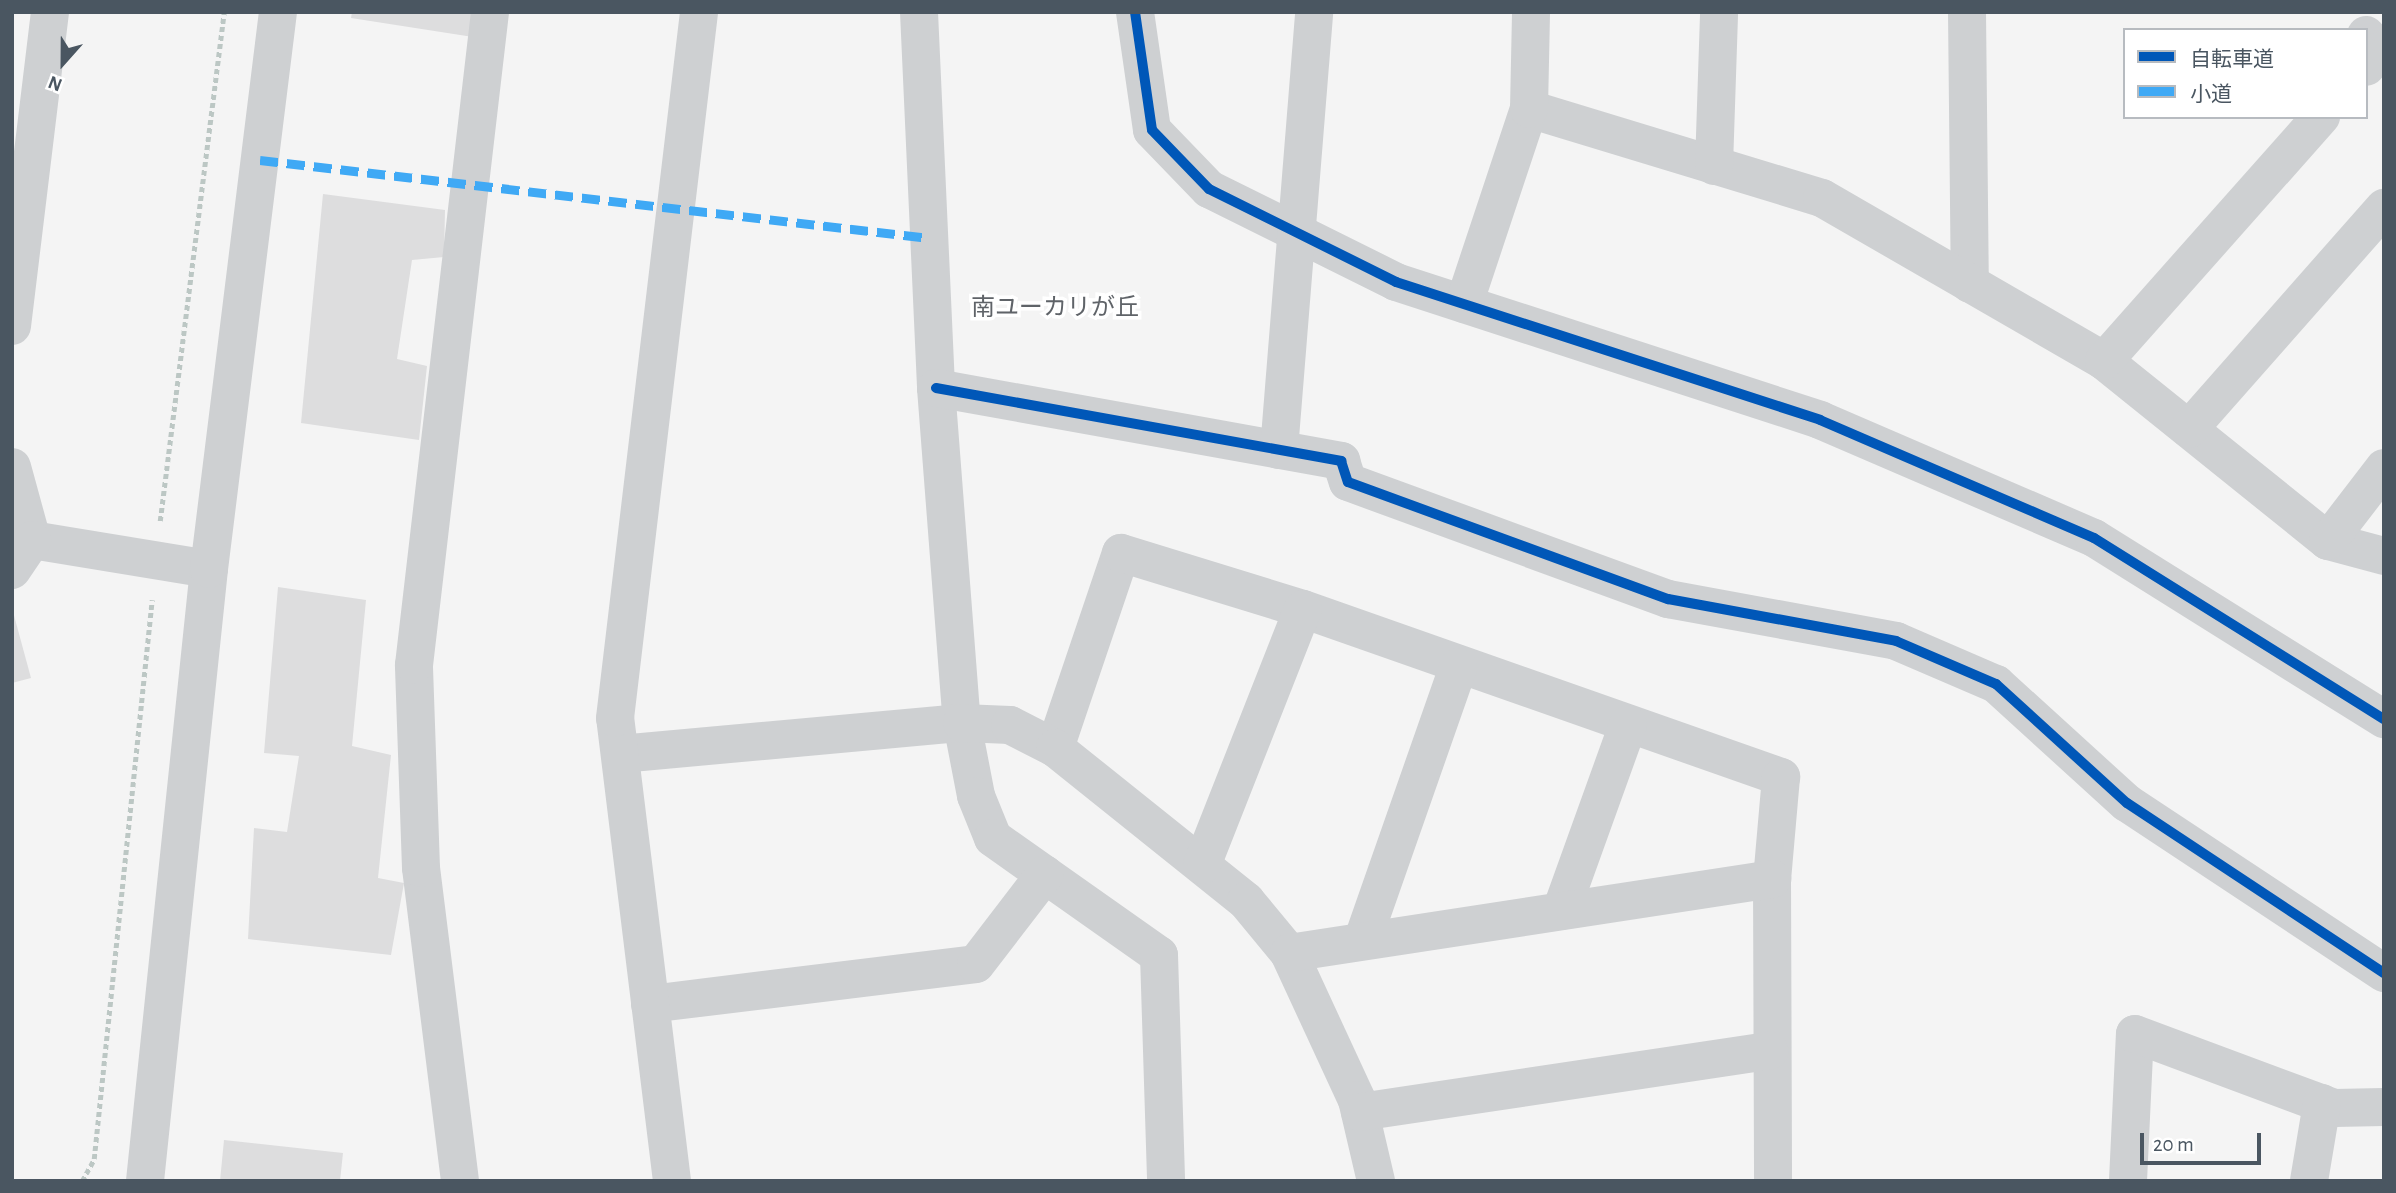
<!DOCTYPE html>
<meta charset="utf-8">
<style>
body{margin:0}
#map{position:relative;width:2396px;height:1193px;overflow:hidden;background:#f4f4f4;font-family:"Alegreya Sans","Noto Sans JP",sans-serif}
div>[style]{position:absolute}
.building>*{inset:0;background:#ddddde}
.path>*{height:4.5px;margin-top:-2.25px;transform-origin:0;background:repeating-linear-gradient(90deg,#bcc7c4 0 5px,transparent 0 8.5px)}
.minor>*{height:38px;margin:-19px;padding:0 19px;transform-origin:19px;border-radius:19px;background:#ced0d2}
.quiet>*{height:9px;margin-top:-4.5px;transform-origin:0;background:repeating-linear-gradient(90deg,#3fa9f5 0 18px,transparent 0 27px)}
.cycleway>*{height:10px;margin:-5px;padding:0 5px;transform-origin:5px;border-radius:5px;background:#0057b8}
span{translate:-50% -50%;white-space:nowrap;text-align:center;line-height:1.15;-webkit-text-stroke:7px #fff;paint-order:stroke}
.quarter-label{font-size:24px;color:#5f6368}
.frame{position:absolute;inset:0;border:14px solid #4a5661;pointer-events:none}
.legend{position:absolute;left:2123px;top:28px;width:245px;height:91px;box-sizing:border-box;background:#fff;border:2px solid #b7bbc0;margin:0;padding:9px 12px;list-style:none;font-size:21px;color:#4a5661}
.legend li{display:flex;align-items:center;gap:14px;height:35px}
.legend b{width:35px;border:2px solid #b7bbc0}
.north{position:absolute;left:28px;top:28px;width:70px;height:70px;-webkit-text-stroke:5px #fff;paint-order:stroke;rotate:201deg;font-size:19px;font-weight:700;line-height:28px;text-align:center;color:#4a5661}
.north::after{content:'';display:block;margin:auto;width:24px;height:32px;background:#4a5661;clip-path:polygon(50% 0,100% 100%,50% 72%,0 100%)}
.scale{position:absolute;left:2140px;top:1133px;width:121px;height:32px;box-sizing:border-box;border:4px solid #4a5661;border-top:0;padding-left:9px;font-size:21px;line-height:24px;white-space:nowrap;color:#4a5661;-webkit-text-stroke:5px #fff;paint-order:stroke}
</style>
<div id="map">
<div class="building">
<i style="clip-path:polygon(352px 12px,475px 12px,473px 37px,351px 18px)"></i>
<i style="clip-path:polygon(323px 194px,445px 210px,444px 257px,412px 260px,397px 359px,427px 366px,419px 440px,301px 423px)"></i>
<i style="clip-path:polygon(278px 587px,366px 600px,352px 746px,391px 755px,378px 878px,404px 883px,391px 955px,248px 939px,254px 828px,287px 832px,299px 756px,264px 753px)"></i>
<i style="clip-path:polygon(12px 608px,31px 678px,12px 683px)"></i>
<i style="clip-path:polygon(224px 1140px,343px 1153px,340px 1181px,220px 1181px)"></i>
</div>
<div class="path">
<i style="left:160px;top:521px;width:513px;rotate:-82.83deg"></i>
<i style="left:82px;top:1181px;width:25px;rotate:-61deg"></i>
<i style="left:94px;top:1159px;width:562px;rotate:-84.08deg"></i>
</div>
<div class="minor">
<i style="left:919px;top:12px;width:376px;rotate:87.4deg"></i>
<i style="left:936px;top:388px;width:336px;rotate:85.6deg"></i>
<i style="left:962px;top:723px;width:74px;rotate:79.1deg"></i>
<i style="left:976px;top:796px;width:45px;rotate:68deg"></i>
<i style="left:993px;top:838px;width:203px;rotate:35.2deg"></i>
<i style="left:1159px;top:955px;width:226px;rotate:88.2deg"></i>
<i style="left:1135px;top:12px;width:119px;rotate:81.8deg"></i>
<i style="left:1152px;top:130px;width:82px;rotate:46deg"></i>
<i style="left:1209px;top:189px;width:209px;rotate:26.4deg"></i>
<i style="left:1396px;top:282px;width:446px;rotate:18deg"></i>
<i style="left:1820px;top:420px;width:298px;rotate:23.3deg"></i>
<i style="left:2094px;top:538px;width:342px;rotate:32deg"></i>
<i style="left:1967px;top:12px;width:272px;rotate:89.4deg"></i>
<i style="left:2366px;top:35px;width:21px;rotate:49deg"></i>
<i style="left:2380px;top:51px;width:21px;rotate:131deg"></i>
<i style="left:1529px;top:109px;width:306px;rotate:16.9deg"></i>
<i style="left:1822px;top:198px;width:326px;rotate:30deg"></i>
<i style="left:2104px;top:361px;width:287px;rotate:38.8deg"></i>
<i style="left:2328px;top:541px;width:58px;rotate:15deg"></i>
<i style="left:1714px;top:166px;width:154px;rotate:-88.1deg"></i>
<i style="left:1464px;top:304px;width:206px;rotate:-71.6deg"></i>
<i style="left:1529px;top:109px;width:97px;rotate:-88.8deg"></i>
<i style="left:12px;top:326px;width:316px;rotate:-83.1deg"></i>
<i style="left:2104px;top:361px;width:327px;rotate:-48.4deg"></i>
<i style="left:936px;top:388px;width:412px;rotate:10.2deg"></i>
<i style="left:1341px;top:461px;width:22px;rotate:72deg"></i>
<i style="left:1348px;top:482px;width:341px;rotate:20.1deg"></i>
<i style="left:1668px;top:599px;width:232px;rotate:10.4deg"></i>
<i style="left:1896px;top:641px;width:109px;rotate:23.3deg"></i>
<i style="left:1996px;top:684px;width:177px;rotate:42.3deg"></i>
<i style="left:2127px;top:803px;width:308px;rotate:33.5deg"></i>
<i style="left:2189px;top:429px;width:295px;rotate:-48.6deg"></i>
<i style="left:1279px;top:450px;width:439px;rotate:-85.4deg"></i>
<i style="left:12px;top:467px;width:76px;rotate:74.7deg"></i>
<i style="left:32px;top:540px;width:179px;rotate:9.3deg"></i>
<i style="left:2328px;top:541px;width:92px;rotate:-52.5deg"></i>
<i style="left:12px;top:570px;width:36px;rotate:-56deg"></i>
<i style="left:1055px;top:748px;width:206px;rotate:-71.3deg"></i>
<i style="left:1121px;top:553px;width:190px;rotate:17.1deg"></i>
<i style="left:1303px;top:609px;width:507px;rotate:19.36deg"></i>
<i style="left:1781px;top:777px;width:102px;rotate:95deg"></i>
<i style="left:1772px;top:879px;width:302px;rotate:89.8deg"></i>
<i style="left:620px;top:754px;width:343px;rotate:-5.2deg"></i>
<i style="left:962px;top:723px;width:48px;rotate:2.4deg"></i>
<i style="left:1010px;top:725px;width:51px;rotate:27.1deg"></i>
<i style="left:1055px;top:748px;width:245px;rotate:38.7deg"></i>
<i style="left:1246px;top:901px;width:67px;rotate:50.4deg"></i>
<i style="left:1289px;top:953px;width:162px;rotate:65.2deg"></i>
<i style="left:1357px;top:1100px;width:83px;rotate:76.8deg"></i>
<i style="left:1202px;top:865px;width:275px;rotate:-68.5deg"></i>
<i style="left:1561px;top:911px;width:198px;rotate:-70.2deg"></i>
<i style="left:1363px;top:939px;width:288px;rotate:-70.7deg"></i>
<i style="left:1289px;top:953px;width:489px;rotate:-8.7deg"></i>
<i style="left:650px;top:1004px;width:328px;rotate:-7deg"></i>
<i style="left:976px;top:964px;width:113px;rotate:-52.5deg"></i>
<i style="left:1360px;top:1112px;width:414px;rotate:-8.5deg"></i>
<i style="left:145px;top:1181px;width:615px;rotate:-84.03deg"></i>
<i style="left:209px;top:569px;width:561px;rotate:-82.94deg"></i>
<i style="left:460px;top:1181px;width:315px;rotate:-97.1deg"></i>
<i style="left:421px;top:868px;width:203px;rotate:-92deg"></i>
<i style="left:414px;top:665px;width:657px;rotate:-83.36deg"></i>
<i style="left:672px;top:1181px;width:466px;rotate:-97deg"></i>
<i style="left:615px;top:718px;width:711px;rotate:-83.21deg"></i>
<i style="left:2128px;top:1181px;width:147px;rotate:-87.3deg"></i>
<i style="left:2135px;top:1034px;width:212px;rotate:20.4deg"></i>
<i style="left:2334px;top:1108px;width:50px;rotate:-1.1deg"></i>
<i style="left:2309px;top:1181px;width:79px;rotate:-80.5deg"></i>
</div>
<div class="quiet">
<i style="left:260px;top:160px;width:674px;rotate:6.65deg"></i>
</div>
<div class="cycleway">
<i style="left:1135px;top:12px;width:119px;rotate:81.8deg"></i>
<i style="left:1152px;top:130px;width:82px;rotate:46deg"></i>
<i style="left:1209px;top:189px;width:209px;rotate:26.4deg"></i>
<i style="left:1396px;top:282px;width:446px;rotate:18deg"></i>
<i style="left:1820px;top:420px;width:298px;rotate:23.3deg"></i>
<i style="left:2094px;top:538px;width:342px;rotate:32deg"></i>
<i style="left:936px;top:388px;width:412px;rotate:10.2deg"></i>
<i style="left:1341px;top:461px;width:22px;rotate:72deg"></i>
<i style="left:1348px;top:482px;width:341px;rotate:20.1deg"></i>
<i style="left:1668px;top:599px;width:232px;rotate:10.4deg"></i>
<i style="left:1896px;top:641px;width:109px;rotate:23.3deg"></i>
<i style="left:1996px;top:684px;width:177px;rotate:42.3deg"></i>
<i style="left:2127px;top:803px;width:308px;rotate:33.5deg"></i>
</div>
<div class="quarter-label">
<span style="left:1055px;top:309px">南ユーカリが丘</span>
</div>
<div class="frame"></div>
<ul class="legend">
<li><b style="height:9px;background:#0057b8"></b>自転車道</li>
<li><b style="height:9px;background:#3fa9f5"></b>小道</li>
</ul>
<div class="north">N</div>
<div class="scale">20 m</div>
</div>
